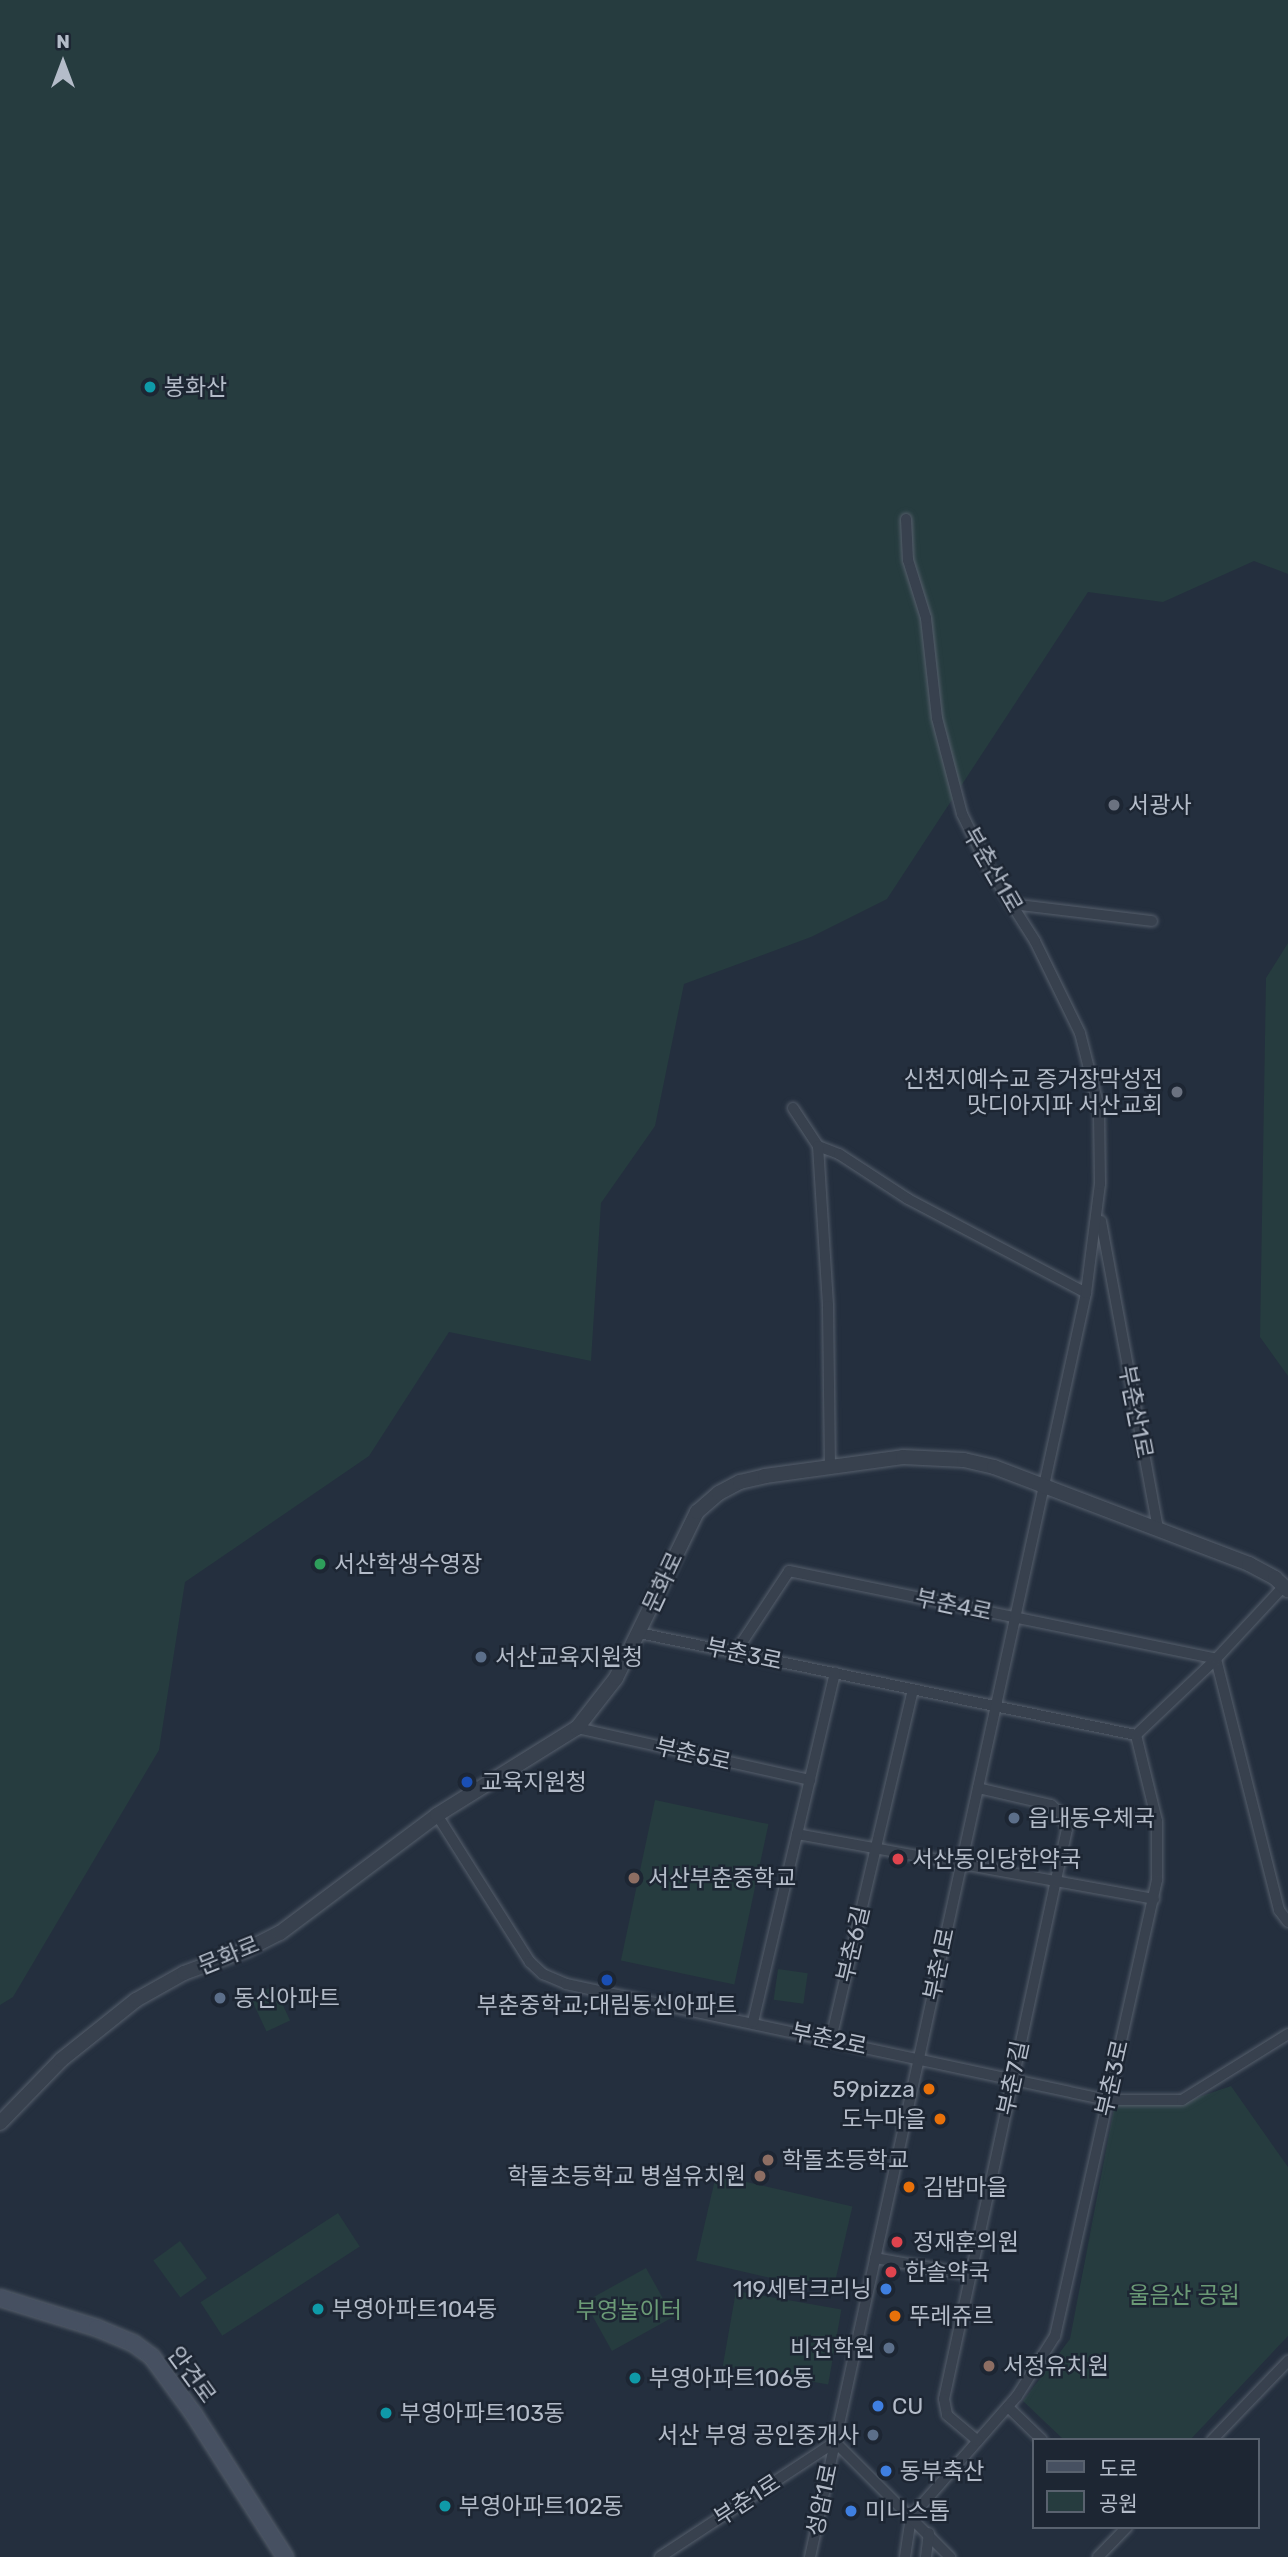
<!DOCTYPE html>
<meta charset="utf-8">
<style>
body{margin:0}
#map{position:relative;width:1288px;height:2557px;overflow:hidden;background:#242f3e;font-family:Rubik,"Noto Sans KR",sans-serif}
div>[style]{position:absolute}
.green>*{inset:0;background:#263c3f;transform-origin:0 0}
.roads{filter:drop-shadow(0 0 2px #565f6c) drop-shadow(0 0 2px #565f6c)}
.minor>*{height:10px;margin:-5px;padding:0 5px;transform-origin:5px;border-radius:5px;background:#38414e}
.tertiary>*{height:14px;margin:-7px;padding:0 7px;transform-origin:7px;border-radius:7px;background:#38414e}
.secondary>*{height:16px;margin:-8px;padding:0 8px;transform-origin:8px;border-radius:8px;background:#465061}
.dots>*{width:19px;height:19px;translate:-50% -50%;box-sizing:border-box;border:4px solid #1d2633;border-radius:50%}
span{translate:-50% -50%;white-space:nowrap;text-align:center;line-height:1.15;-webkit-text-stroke:5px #1d2633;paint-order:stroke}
.poi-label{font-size:23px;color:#b4bcc9}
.left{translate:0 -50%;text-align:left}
.right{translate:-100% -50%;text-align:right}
.street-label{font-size:23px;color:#b4bcc9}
.park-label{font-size:23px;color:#6b9a76}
.legend{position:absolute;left:1032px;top:2438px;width:228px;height:91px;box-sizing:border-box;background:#1d2633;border:2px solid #59626f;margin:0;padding:9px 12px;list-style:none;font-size:21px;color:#b4bcc9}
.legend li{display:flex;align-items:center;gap:14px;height:35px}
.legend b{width:35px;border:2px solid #59626f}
.north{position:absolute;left:28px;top:28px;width:70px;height:70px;-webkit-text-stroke:5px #1d2633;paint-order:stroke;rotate:0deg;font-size:19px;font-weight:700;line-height:28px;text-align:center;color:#b4bcc9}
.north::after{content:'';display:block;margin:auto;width:24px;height:32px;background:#b4bcc9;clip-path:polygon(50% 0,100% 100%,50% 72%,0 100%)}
</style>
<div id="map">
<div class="green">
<i style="clip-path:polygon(0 0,1288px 0,1288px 574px,1254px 561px,1163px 602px,1088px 592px,887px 899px,811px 937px,684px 984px,655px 1126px,601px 1203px,591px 1361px,449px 1332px,369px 1456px,185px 1582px,159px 1750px,13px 1997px,0 2005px)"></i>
<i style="clip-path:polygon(1288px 943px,1288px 1376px,1260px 1337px,1266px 978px)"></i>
<i style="left:655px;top:1800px;width:116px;height:164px;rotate:12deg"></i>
<i style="left:778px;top:1969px;width:30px;height:31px;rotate:8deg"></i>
<i style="left:274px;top:1986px;width:38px;height:26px;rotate:65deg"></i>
<i style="clip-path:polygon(1231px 2086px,1288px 2167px,1288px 2336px,1190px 2440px,1064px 2440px,1023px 2401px,1070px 2339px,1115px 2103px,1176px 2105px)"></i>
<i style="left:716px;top:2175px;width:140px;height:88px;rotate:13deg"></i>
<i style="left:338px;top:2213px;width:40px;height:164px;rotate:57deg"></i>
<i style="left:180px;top:2241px;width:46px;height:33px;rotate:54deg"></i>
<i style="left:646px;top:2268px;width:56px;height:70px;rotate:61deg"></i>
<i style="left:736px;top:2291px;width:107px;height:76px;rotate:10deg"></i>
</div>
<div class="roads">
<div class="minor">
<i style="left:1011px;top:904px;width:142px;rotate:6.9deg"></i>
<i style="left:793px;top:1108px;width:45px;rotate:56.7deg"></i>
<i style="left:818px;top:1146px;width:22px;rotate:21deg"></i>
<i style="left:839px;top:1154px;width:82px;rotate:33.1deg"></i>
<i style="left:908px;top:1199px;width:201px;rotate:27.8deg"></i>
<i style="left:818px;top:1146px;width:160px;rotate:86.4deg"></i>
<i style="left:828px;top:1306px;width:161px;rotate:89.3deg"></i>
<i style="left:1101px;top:1221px;width:314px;rotate:79.5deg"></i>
<i style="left:639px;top:1633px;width:507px;rotate:11.6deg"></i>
<i style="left:1136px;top:1735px;width:89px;rotate:76.3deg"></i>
<i style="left:1157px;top:1821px;width:59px;rotate:90deg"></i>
<i style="left:1157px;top:1880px;width:467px;rotate:102.6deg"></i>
<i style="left:1055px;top:2336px;width:71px;rotate:122.3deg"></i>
<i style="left:1017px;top:2396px;width:161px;rotate:131.2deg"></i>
<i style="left:911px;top:2517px;width:40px;rotate:98.5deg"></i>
<i style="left:735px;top:1653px;width:98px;rotate:-56.6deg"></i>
<i style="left:789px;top:1571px;width:436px;rotate:11.6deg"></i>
<i style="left:1216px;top:1659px;width:259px;rotate:75.9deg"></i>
<i style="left:1279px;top:1910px;width:15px;rotate:53deg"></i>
<i style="left:577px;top:1728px;width:239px;rotate:12.6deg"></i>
<i style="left:1136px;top:1735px;width:110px;rotate:-43.5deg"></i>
<i style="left:1216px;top:1659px;width:100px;rotate:-47deg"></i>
<i style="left:978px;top:1788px;width:75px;rotate:13.1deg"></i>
<i style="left:1051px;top:1805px;width:15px;rotate:42deg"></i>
<i style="left:1062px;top:1815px;width:15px;rotate:70deg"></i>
<i style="left:1067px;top:1829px;width:583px;rotate:102.18deg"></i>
<i style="left:944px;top:2399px;width:16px;rotate:79deg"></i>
<i style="left:947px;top:2415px;width:40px;rotate:40deg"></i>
<i style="left:437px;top:1815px;width:174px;rotate:57.7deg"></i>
<i style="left:530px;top:1962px;width:18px;rotate:43deg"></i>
<i style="left:543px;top:1974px;width:25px;rotate:23deg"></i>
<i style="left:566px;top:1984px;width:553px;rotate:12.1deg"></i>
<i style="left:1107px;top:2100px;width:75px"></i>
<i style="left:1182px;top:2100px;width:125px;rotate:-31.9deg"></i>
<i style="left:797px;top:1834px;width:363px;rotate:10.3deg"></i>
<i style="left:753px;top:2022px;width:359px;rotate:-76.8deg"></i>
<i style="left:831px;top:2039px;width:359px;rotate:-76.8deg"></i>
<i style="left:875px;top:2258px;width:97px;rotate:10deg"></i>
<i style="left:1008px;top:2407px;width:47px;rotate:44.1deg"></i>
<i style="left:1212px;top:2440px;width:110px;rotate:-46.1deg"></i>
<i style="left:835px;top:2442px;width:163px;rotate:45deg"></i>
<i style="left:660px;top:2557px;width:209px;rotate:-33.3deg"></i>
<i style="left:810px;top:2557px;width:1294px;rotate:-77.68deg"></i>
<i style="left:1086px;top:1293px;width:110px;rotate:-82.7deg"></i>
<i style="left:1100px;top:1184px;width:76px;rotate:-90.8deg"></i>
<i style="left:1099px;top:1108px;width:77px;rotate:-104.2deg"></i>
<i style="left:1080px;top:1033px;width:102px;rotate:-116.1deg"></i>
<i style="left:1035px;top:941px;width:88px;rotate:-122.4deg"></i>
<i style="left:988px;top:867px;width:59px;rotate:-116.1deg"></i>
<i style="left:962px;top:814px;width:99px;rotate:-104.6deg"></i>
<i style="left:937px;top:718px;width:101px;rotate:-96.3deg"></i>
<i style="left:926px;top:618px;width:61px;rotate:-107.2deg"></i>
<i style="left:908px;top:560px;width:41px;rotate:-92.8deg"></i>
<i style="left:926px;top:2557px;width:24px;rotate:-83deg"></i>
<i style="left:1098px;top:2557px;width:42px;rotate:-46deg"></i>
</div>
<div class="tertiary">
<i style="left:0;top:2123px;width:88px;rotate:-45.9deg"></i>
<i style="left:61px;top:2060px;width:96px;rotate:-38.7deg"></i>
<i style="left:136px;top:2000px;width:55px;rotate:-29.4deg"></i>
<i style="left:184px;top:1973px;width:66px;rotate:-20.4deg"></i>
<i style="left:246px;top:1950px;width:38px;rotate:-27deg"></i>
<i style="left:280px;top:1933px;width:196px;rotate:-36.9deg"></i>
<i style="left:437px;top:1815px;width:165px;rotate:-31.9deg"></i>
<i style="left:577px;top:1728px;width:63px;rotate:-52deg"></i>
<i style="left:616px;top:1678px;width:185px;rotate:-64deg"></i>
<i style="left:697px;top:1512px;width:29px;rotate:-41deg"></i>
<i style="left:719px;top:1493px;width:24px;rotate:-28deg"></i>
<i style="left:740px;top:1482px;width:26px;rotate:-13deg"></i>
<i style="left:765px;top:1476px;width:139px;rotate:-7.8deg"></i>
<i style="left:903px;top:1457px;width:61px;rotate:2.8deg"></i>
<i style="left:964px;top:1460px;width:31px;rotate:13deg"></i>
<i style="left:994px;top:1467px;width:273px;rotate:20.8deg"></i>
<i style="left:1249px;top:1564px;width:30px;rotate:28deg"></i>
<i style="left:1275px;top:1578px;width:18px;rotate:43deg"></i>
</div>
<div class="secondary">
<i style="left:0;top:2298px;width:102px;rotate:17.2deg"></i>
<i style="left:97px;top:2328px;width:39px;rotate:23deg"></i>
<i style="left:133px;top:2343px;width:24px;rotate:36deg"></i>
<i style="left:152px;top:2357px;width:69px;rotate:53.8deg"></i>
<i style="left:193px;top:2413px;width:171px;rotate:57.4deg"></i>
</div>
</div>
<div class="dots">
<i style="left:150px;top:387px;background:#0f9aa8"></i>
<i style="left:1114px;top:805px;background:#6b7280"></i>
<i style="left:1177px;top:1092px;background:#6b7280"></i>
<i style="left:320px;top:1564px;background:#2e9e5b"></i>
<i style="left:481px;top:1657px;background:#5c6f8a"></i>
<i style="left:467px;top:1782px;background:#1a4fb4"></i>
<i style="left:1014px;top:1818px;background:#5c6f8a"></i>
<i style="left:898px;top:1859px;background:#e0444e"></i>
<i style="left:634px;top:1878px;background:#8d6e63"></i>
<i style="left:607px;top:1980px;background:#1a4fb4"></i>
<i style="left:220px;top:1998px;background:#5c6f8a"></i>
<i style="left:929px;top:2089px;background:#e8710a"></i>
<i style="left:940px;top:2119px;background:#e8710a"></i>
<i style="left:768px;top:2160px;background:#8d6e63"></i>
<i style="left:760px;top:2176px;background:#8d6e63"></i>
<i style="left:909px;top:2187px;background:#e8710a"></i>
<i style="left:897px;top:2242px;background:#e0444e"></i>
<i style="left:891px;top:2272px;background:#e0444e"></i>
<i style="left:886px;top:2289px;background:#3f7fe0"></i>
<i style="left:318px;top:2309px;background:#0f9aa8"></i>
<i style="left:895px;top:2316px;background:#e8710a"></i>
<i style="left:889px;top:2348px;background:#5c6f8a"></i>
<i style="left:989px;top:2366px;background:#8d6e63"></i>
<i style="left:635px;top:2378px;background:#0f9aa8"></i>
<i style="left:878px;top:2406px;background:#3f7fe0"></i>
<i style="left:386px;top:2413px;background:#0f9aa8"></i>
<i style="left:873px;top:2435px;background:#5c6f8a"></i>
<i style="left:886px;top:2471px;background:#3f7fe0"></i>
<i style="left:445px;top:2506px;background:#0f9aa8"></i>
<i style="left:851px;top:2511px;background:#3f7fe0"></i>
</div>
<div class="poi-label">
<span class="left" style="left:164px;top:387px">봉화산</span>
<span class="left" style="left:1128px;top:805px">서광사</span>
<span class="right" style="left:1163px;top:1092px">신천지예수교 증거장막성전<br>맛디아지파 서산교회</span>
<span class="left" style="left:334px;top:1564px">서산학생수영장</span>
<span class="left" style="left:495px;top:1657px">서산교육지원청</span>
<span class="left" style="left:481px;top:1782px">교육지원청</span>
<span class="left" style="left:1028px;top:1818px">읍내동우체국</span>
<span class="left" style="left:912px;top:1859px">서산동인당한약국</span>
<span class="left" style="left:648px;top:1878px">서산부춘중학교</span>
<span class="left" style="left:234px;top:1998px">동신아파트</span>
<span style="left:607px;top:2005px">부춘중학교;대림동신아파트</span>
<span class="right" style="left:915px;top:2089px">59pizza</span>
<span class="right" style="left:926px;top:2119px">도누마을</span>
<span class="left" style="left:782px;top:2160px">학돌초등학교</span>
<span class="right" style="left:746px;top:2176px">학돌초등학교 병설유치원</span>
<span class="left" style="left:923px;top:2187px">김밥마을</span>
<span class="left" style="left:913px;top:2242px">정재훈의원</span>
<span class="left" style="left:905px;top:2272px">한솔약국</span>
<span class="right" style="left:872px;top:2289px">119세탁크리닝</span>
<span class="left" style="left:332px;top:2309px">부영아파트104동</span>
<span class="left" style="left:909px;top:2316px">뚜레쥬르</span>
<span class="right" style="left:875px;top:2348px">비전학원</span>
<span class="left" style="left:1003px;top:2366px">서정유치원</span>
<span class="left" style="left:649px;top:2378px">부영아파트106동</span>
<span class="left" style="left:892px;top:2406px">CU</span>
<span class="left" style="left:400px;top:2413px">부영아파트103동</span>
<span class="right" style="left:859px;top:2435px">서산 부영 공인중개사</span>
<span class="left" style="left:900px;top:2471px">동부축산</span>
<span class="left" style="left:459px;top:2506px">부영아파트102동</span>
<span class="left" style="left:865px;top:2511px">미니스톱</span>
</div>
<div class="street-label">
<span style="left:993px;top:870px;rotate:60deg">부춘산1로</span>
<span style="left:1136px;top:1412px;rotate:79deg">부춘산1로</span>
<span style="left:663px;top:1582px;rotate:-65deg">문화로</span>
<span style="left:954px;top:1605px;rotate:12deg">부춘4로</span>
<span style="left:744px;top:1654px;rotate:12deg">부춘3로</span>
<span style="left:693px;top:1754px;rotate:13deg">부춘5로</span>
<span style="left:853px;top:1944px;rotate:-77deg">부춘6길</span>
<span style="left:229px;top:1955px;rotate:-22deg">문화로</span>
<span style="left:939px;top:1964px;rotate:-78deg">부춘1로</span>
<span style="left:829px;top:2039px;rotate:12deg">부춘2로</span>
<span style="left:1013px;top:2078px;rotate:-78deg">부춘7길</span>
<span style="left:1112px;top:2078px;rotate:-77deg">부춘3로</span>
<span style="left:192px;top:2375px;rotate:54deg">안견로</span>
<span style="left:747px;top:2500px;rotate:-33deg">부춘1로</span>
<span style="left:822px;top:2500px;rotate:-78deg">성암1로</span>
</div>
<div class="park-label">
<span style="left:1184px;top:2295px">울음산 공원</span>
<span style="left:629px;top:2310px">부영놀이터</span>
</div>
<ul class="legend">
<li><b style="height:9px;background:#465061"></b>도로</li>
<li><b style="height:19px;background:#263c3f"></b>공원</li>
</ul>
<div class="north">N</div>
</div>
